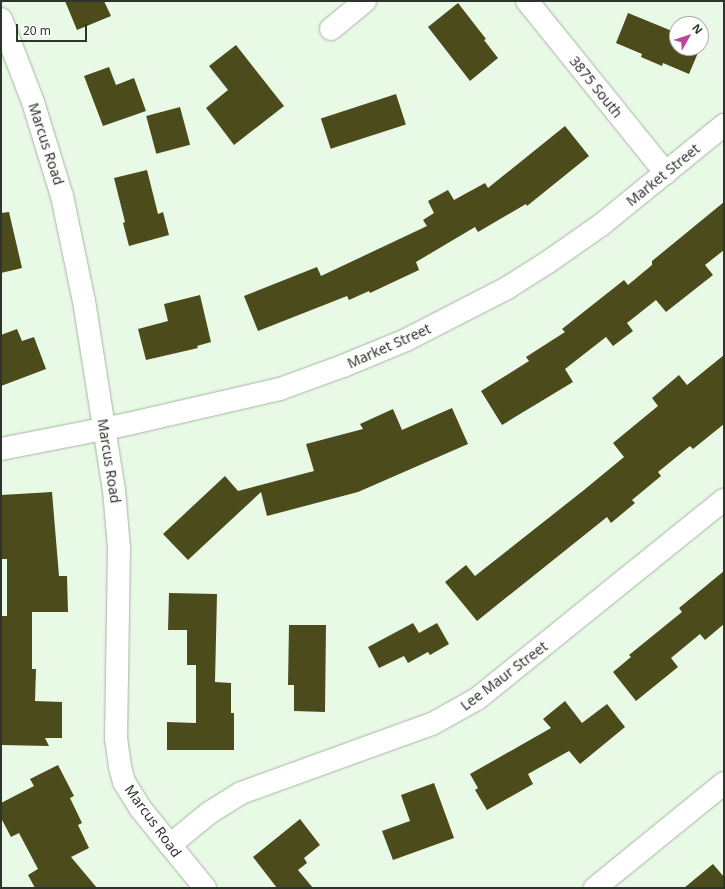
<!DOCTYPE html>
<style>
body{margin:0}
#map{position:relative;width:725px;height:889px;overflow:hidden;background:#e8fae6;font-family:"Noto Sans",sans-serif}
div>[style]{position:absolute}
.building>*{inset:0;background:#4b4b1b;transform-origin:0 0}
.roads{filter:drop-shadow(0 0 1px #a4b5a2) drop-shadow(0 0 1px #a4b5a2)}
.street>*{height:22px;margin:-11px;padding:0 11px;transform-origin:11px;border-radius:11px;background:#fff}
.secondary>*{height:22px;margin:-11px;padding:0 11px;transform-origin:11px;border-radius:11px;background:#fff}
span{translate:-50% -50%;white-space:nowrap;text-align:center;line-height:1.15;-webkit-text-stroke:4px #fff;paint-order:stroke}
.street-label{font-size:14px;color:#2d342c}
.frame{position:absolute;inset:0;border:2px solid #2d342c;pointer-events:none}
.north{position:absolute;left:669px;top:16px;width:40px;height:40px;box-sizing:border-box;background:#fff;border:1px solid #abaeab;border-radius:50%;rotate:51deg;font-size:11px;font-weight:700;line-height:16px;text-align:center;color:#2d342c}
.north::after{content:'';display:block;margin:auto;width:14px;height:18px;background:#bd469d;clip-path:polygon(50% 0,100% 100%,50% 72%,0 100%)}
.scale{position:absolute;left:16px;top:24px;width:71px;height:18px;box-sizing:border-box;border:2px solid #2d342c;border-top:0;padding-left:5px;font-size:12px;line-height:14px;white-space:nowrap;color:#2d342c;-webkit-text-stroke:3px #fff;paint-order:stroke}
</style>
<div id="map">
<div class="building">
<i style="clip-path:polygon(65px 1px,104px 1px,111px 16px,77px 30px)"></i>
<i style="clip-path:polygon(458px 3px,486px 39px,484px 40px,498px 58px,470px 81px,428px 27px)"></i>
<i style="clip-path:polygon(628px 13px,677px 33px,677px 48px,700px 48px,689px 74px,663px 63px,662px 66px,641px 57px,642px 54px,616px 43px)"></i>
<i style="clip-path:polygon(236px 45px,284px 106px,234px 145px,206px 108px,228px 90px,209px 66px)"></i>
<i style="clip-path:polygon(109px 67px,116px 85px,134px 78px,146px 111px,103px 126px,84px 76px)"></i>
<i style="left:396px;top:94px;width:32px;height:79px;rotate:72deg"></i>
<i style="left:180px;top:107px;width:39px;height:35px;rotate:75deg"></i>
<i style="clip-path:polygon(565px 126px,589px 156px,527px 206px,526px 204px,478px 232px,475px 227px,416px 262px,419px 270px,370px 293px,369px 291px,349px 300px,347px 296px,258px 331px,244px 296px,317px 267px,321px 276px,427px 226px,423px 220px,434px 213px,428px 201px,448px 190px,454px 200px,485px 183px,488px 188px)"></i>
<i style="clip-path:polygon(147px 170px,158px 214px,163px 212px,169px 235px,129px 246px,123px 223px,125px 222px,114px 178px)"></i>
<i style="clip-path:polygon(724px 202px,724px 250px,705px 265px,713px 275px,666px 312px,656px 300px,627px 323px,633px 331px,613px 346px,606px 337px,565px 369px,573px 382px,502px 425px,481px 391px,529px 361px,526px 357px,565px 332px,562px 329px,624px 280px,628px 285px,652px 265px,652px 261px)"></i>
<i style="clip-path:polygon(9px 212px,22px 268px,1px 273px,1px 213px)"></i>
<i style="clip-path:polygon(200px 295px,211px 342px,197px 346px,198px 348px,146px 360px,138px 329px,168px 321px,164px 304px)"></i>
<i style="clip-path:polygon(17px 329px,22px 341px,34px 337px,46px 369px,1px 386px,1px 335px)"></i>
<i style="clip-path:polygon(724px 355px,724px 424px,693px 449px,690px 446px,658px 472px,661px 476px,632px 500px,635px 503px,611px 523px,607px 517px,477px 621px,445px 582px,466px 565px,475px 576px,584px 490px,624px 457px,613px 443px,658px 406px,652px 398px,679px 375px,687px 385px)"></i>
<i style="clip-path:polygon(452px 408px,468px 444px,358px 492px,267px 516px,261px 492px,188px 560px,163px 534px,225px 476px,238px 491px,314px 471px,306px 444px,363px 429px,360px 424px,393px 409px,402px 430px)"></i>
<i style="clip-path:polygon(52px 492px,59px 576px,67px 576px,68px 612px,32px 612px,32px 669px,36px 669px,35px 701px,62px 702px,62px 738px,45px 738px,49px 746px,1px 745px,1px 616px,7px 616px,7px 559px,1px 559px,1px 495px)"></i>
<i style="clip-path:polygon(724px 571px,724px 624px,705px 640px,700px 634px,671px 658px,678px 667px,636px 701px,613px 672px,631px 657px,629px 655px,682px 612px,679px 608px)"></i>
<i style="clip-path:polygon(169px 593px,217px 594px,215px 682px,231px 683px,231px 713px,234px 713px,234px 750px,167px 750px,167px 722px,196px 723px,196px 665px,187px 665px,187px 630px,168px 630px)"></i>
<i style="clip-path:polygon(413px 623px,419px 633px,437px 623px,449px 644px,430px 655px,428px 652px,408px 663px,404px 656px,379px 668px,368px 647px)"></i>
<i style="clip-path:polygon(289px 625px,326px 625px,325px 712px,294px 711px,294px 685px,288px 685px)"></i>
<i style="clip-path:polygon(565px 701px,582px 723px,607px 704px,625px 727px,580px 764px,569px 751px,528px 774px,533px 784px,487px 810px,475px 790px,478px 788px,470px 774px,551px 728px,543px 719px)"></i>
<i style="clip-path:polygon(58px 765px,74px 796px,70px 798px,82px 823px,78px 825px,89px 848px,71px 857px,97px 888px,35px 888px,28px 875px,38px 869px,19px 833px,11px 837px,1px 818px,1px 803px,34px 786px,30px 779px)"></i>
<i style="clip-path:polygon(434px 783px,454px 838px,393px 860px,382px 831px,410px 821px,401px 795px)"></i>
<i style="clip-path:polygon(300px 819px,320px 845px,304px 858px,307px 863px,298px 870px,313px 888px,277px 888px,253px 857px)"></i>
<i style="clip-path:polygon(713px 864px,724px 877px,724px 888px,684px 888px)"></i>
</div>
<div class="roads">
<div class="street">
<i style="left:527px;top:1px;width:221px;rotate:51.1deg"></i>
<i style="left:1px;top:19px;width:89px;rotate:68.9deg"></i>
<i style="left:33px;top:102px;width:98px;rotate:72.9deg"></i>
<i style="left:62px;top:196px;width:107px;rotate:78.2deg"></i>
<i style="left:84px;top:301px;width:191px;rotate:81deg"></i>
<i style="left:114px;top:490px;width:58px;rotate:85.1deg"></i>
<i style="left:119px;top:548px;width:190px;rotate:90.9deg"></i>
<i style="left:116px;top:738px;width:29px;rotate:82deg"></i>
<i style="left:120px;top:767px;width:16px;rotate:75deg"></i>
<i style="left:124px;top:782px;width:31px;rotate:58deg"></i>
<i style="left:140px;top:808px;width:103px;rotate:50.9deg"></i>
<i style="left:331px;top:29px;width:44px;rotate:-39.5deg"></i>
<i style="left:1px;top:449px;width:129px;rotate:-11.1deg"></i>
<i style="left:128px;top:424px;width:156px;rotate:-13deg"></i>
<i style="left:280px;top:389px;width:67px;rotate:-20.1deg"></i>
<i style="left:343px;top:366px;width:68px;rotate:-22.4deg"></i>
<i style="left:406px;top:340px;width:114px;rotate:-27.2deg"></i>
<i style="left:507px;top:288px;width:49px;rotate:-32.4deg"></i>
<i style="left:548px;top:262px;width:65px;rotate:-34.9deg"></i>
<i style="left:601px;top:225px;width:159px;rotate:-39.1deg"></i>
<i style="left:170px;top:845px;width:50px;rotate:-39.4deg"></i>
<i style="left:209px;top:813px;width:38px;rotate:-32deg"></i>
<i style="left:241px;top:793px;width:203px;rotate:-19.9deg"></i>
<i style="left:432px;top:724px;width:51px;rotate:-29.1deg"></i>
<i style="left:477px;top:699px;width:317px;rotate:-38.9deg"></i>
</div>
<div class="secondary">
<i style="left:595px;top:888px;width:166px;rotate:-39.1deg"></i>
</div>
</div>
<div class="street-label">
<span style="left:596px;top:87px;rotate:51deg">3875 South</span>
<span style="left:46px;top:144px;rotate:72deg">Marcus Road</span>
<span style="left:663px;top:175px;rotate:-39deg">Market Street</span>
<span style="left:389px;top:346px;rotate:-24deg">Market Street</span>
<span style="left:109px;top:461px;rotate:81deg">Marcus Road</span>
<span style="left:504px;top:676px;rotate:-37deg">Lee Maur Street</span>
<span style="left:153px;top:821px;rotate:54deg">Marcus Road</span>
</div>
<div class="frame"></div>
<div class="north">N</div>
<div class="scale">20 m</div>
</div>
